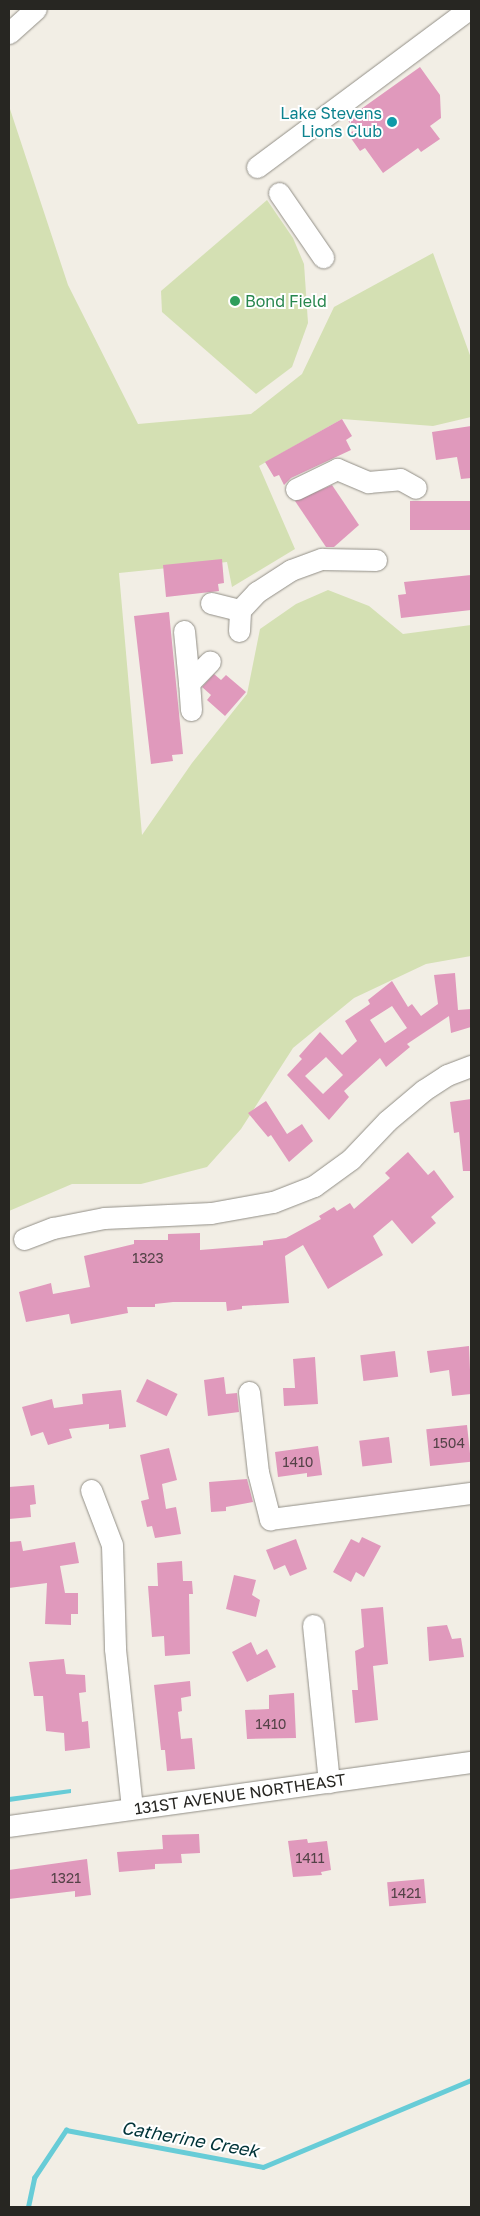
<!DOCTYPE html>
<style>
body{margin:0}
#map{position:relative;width:480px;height:2216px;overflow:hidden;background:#f2eee5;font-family:"Golos Text",sans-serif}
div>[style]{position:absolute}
.green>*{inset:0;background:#d4e0b3}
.water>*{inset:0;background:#67ccd7}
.stream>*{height:4.5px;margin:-2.25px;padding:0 2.25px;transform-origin:2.25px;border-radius:2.25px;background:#67ccd7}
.building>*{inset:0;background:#e099bc;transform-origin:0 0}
.roads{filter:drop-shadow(0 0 1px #928f87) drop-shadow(0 0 1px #928f87)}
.minor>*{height:21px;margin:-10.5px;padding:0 10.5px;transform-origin:10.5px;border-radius:10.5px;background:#fff}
.dots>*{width:14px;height:14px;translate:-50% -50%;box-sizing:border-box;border:2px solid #fff;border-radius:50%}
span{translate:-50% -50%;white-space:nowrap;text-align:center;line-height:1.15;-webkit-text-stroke:4px #fff;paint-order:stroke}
.number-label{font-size:14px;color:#554348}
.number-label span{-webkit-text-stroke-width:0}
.culture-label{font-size:16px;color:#0d838f}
.right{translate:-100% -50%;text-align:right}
.leisure-label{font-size:16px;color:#27864d}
.left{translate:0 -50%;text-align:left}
.street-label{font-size:16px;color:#272622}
.water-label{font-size:18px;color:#003338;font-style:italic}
.frame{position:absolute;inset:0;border:10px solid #272622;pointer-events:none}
</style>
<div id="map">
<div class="green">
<i style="clip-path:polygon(9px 106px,68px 285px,138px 424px,251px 414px,302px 374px,334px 307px,433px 253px,471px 358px,471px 417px,433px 426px,342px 419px,259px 466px,295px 549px,232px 587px,227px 562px,119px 573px,142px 835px,192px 763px,247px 694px,260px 629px,296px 604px,328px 590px,369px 606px,403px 634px,471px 625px,471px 956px,426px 964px,354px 998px,293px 1048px,241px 1129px,207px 1167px,141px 1184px,72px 1184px,9px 1211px)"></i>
<i style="clip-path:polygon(267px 200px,293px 238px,304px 264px,308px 323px,292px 367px,256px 394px,162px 312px,161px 291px)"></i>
</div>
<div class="water">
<i style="clip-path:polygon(71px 1789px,71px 1793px,9px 1802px,9px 1797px)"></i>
</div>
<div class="stream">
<i style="left:28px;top:2207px;width:30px;rotate:-78deg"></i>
<i style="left:34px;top:2178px;width:58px;rotate:-56.3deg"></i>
<i style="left:66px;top:2130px;width:200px;rotate:10.6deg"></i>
<i style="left:263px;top:2167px;width:225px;rotate:-22.7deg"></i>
</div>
<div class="building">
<i style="clip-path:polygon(420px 67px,440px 95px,441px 118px,430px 126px,440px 139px,421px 152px,418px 148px,383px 173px,365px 148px,360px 151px,348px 134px,355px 130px,347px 119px)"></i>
<i style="clip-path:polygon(342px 419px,352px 436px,346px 440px,351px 450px,291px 478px,284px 485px,279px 475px,274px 477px,265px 462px)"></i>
<i style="clip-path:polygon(471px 426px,471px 478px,461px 479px,457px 457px,436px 460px,432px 432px)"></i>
<i style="clip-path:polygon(332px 485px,359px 525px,334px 547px,326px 547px,295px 501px)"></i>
<i style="left:471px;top:501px;width:29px;height:61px;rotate:90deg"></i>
<i style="clip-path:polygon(222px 559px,224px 583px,218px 584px,219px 591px,166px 597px,163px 565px)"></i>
<i style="clip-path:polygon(471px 575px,471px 610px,401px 618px,398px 595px,406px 594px,404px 582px)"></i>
<i style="clip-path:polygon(169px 612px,183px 754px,172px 755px,173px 761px,151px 764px,134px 616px)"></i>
<i style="clip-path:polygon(214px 674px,221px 680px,226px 675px,246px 692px,225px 716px,207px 700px,211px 695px,202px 687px)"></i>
<i style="clip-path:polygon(evenodd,455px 973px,458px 1010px,471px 1009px,471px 1027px,451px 1033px,449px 1016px,407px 1044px,410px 1047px,386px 1067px,380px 1058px,344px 1091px,349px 1097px,329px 1120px,287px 1075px,302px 1059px,299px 1056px,320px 1032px,342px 1055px,357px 1041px,345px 1021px,370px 1004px,368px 1000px,392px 981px,408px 1007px,412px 1004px,421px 1016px,438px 1004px,434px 975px,455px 973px,392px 1006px,407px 1028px,385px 1043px,370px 1020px,392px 1006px,455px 973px,326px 1057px,343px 1075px,323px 1094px,305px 1076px,326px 1057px)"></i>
<i style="clip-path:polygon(471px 1099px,471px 1171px,463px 1171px,459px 1132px,454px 1133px,450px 1102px)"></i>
<i style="clip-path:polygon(266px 1101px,287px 1134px,302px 1124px,313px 1141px,289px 1162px,271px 1135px,268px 1137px,248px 1113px)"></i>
<i style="clip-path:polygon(408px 1152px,428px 1175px,434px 1170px,454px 1197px,431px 1217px,436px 1223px,412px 1244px,392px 1220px,373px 1236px,383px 1255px,328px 1289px,303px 1245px,285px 1256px,289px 1303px,242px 1306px,242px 1309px,227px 1311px,226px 1302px,173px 1302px,155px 1304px,155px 1307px,127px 1307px,128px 1313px,71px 1324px,69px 1314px,26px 1322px,19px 1292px,51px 1283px,53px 1294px,90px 1287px,84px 1256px,134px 1244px,134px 1240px,168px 1240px,168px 1234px,200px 1233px,200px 1250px,263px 1245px,263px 1241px,286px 1238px,321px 1219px,319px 1216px,334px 1207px,337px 1211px,350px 1203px,354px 1209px,390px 1178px,385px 1173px)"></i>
<i style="clip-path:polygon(469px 1346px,471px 1394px,452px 1396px,449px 1370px,430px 1373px,427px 1351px)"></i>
<i style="left:395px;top:1351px;width:26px;height:35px;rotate:83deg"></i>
<i style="clip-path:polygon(315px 1357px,318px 1404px,284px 1406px,283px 1388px,295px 1388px,293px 1359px)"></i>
<i style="clip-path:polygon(224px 1377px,226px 1394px,237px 1393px,239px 1412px,208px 1416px,204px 1380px)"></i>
<i style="left:147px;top:1379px;width:34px;height:25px;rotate:26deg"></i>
<i style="clip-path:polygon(121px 1390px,126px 1427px,109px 1429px,109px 1424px,69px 1429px,72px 1438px,48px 1445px,43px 1432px,31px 1436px,22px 1407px,52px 1399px,54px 1408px,83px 1404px,82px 1394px)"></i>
<i style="left:467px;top:1425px;width:37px;height:41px;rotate:84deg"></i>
<i style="left:389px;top:1437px;width:26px;height:30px;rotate:83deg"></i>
<i style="clip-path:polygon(318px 1446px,322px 1475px,307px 1477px,307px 1473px,278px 1477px,275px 1452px)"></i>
<i style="clip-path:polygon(169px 1448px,177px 1480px,162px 1484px,166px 1509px,176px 1507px,181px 1534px,155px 1538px,152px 1526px,147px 1527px,141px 1501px,149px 1499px,140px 1455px)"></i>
<i style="clip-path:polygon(247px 1479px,253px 1502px,226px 1507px,226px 1511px,211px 1512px,209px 1482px)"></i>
<i style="clip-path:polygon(34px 1485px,36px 1504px,30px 1505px,31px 1517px,9px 1519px,9px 1487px)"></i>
<i style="clip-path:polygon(362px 1537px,381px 1546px,364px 1577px,356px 1572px,351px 1582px,333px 1572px,351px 1539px,359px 1543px)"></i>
<i style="clip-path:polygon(296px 1539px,307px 1569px,290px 1576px,285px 1565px,274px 1570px,266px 1550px)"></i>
<i style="clip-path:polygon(21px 1541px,23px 1551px,75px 1542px,79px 1563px,60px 1566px,65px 1593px,78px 1593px,78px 1614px,71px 1614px,71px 1625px,45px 1624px,47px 1583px,9px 1588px,9px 1542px)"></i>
<i style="clip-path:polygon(182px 1561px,183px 1581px,192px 1581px,193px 1594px,189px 1594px,190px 1654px,165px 1656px,164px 1636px,152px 1637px,148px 1586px,158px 1586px,157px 1563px)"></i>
<i style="clip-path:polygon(234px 1575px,256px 1580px,252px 1595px,260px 1600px,256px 1617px,226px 1609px)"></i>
<i style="clip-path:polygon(383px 1607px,388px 1664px,373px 1666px,378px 1720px,355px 1723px,352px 1690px,358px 1690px,355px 1651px,364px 1647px,361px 1609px)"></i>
<i style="clip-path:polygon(447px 1625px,452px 1639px,461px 1638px,464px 1657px,429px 1661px,427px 1627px)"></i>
<i style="clip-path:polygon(251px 1642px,257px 1655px,267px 1649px,276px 1667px,247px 1682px,232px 1652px)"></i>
<i style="clip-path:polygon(64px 1659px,66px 1674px,85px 1675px,86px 1692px,79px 1693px,82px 1722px,88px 1721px,90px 1748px,65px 1751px,64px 1733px,46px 1731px,43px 1696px,34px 1696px,29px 1662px)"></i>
<i style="clip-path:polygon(190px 1681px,191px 1696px,181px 1698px,182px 1711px,178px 1712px,181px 1739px,192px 1738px,195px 1769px,167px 1771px,165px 1750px,161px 1750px,154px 1685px)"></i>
<i style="clip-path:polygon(294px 1693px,296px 1738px,247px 1739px,245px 1710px,269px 1709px,269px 1695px)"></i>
<i style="clip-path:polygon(199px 1834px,200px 1853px,181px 1854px,182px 1863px,155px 1864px,155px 1869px,119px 1872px,117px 1852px,163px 1849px,162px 1835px)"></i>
<i style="clip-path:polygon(307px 1839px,308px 1843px,327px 1841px,331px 1870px,321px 1872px,322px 1875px,293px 1877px,288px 1841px)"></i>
<i style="clip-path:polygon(87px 1859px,91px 1895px,75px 1897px,75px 1891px,9px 1899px,9px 1870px)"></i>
<i style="left:424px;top:1879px;width:24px;height:37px;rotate:85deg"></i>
</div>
<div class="roads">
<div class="minor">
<i style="left:9px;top:33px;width:36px;rotate:-42deg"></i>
<i style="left:257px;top:167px;width:264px;rotate:-36.7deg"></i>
<i style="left:279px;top:193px;width:78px;rotate:55.5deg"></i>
<i style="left:296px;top:489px;width:46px;rotate:-26deg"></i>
<i style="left:337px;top:469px;width:34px;rotate:23deg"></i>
<i style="left:368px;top:482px;width:32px;rotate:-5deg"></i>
<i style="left:400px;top:479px;width:18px;rotate:29deg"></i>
<i style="left:211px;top:603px;width:30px;rotate:14deg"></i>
<i style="left:184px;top:631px;width:52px;rotate:84.5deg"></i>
<i style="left:239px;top:631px;width:21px;rotate:-87deg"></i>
<i style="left:240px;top:610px;width:25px;rotate:-47deg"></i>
<i style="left:257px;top:592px;width:40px;rotate:-32.9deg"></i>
<i style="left:291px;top:570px;width:33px;rotate:-20deg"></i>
<i style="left:322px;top:559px;width:54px;rotate:1.1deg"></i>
<i style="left:191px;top:710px;width:27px;rotate:-94deg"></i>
<i style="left:189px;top:683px;width:30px;rotate:-46deg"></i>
<i style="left:24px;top:1239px;width:31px;rotate:-21deg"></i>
<i style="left:53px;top:1228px;width:52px;rotate:-11.1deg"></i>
<i style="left:104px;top:1218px;width:107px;rotate:-2.7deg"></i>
<i style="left:211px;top:1213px;width:63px;rotate:-10.1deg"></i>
<i style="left:273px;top:1202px;width:44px;rotate:-21.3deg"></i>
<i style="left:314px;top:1186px;width:46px;rotate:-36.1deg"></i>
<i style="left:351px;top:1159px;width:52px;rotate:-46.5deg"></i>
<i style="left:387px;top:1121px;width:48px;rotate:-40deg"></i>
<i style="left:424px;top:1090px;width:27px;rotate:-33deg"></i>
<i style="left:447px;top:1075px;width:26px;rotate:-21deg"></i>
<i style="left:249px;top:1392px;width:81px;rotate:83.6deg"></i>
<i style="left:258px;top:1472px;width:49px;rotate:75.7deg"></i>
<i style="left:270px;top:1519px;width:203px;rotate:-7.4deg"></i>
<i style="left:91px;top:1490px;width:59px;rotate:69.1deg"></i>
<i style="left:112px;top:1545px;width:104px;rotate:88.3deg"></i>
<i style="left:115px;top:1649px;width:160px;rotate:83.9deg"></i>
<i style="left:313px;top:1625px;width:158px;rotate:84.2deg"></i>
<i style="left:9px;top:1826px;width:466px;rotate:-7.9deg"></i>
</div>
</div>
<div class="dots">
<i style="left:392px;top:122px;background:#0f9aa8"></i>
<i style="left:235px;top:301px;background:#2e9e5b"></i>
</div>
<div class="number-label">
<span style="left:148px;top:1258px">1323</span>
<span style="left:449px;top:1443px">1504</span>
<span style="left:298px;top:1462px">1410</span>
<span style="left:271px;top:1724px">1410</span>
<span style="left:310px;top:1858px">1411</span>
<span style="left:66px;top:1878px">1321</span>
<span style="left:406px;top:1893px">1421</span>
</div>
<div class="culture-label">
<span class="right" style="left:382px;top:122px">Lake Stevens<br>Lions Club</span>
</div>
<div class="leisure-label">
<span class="left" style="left:245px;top:301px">Bond Field</span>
</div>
<div class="street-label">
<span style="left:240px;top:1794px;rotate:-8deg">131ST AVENUE NORTHEAST</span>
</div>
<div class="water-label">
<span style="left:190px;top:2139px;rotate:10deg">Catherine Creek</span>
</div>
<div class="frame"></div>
</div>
